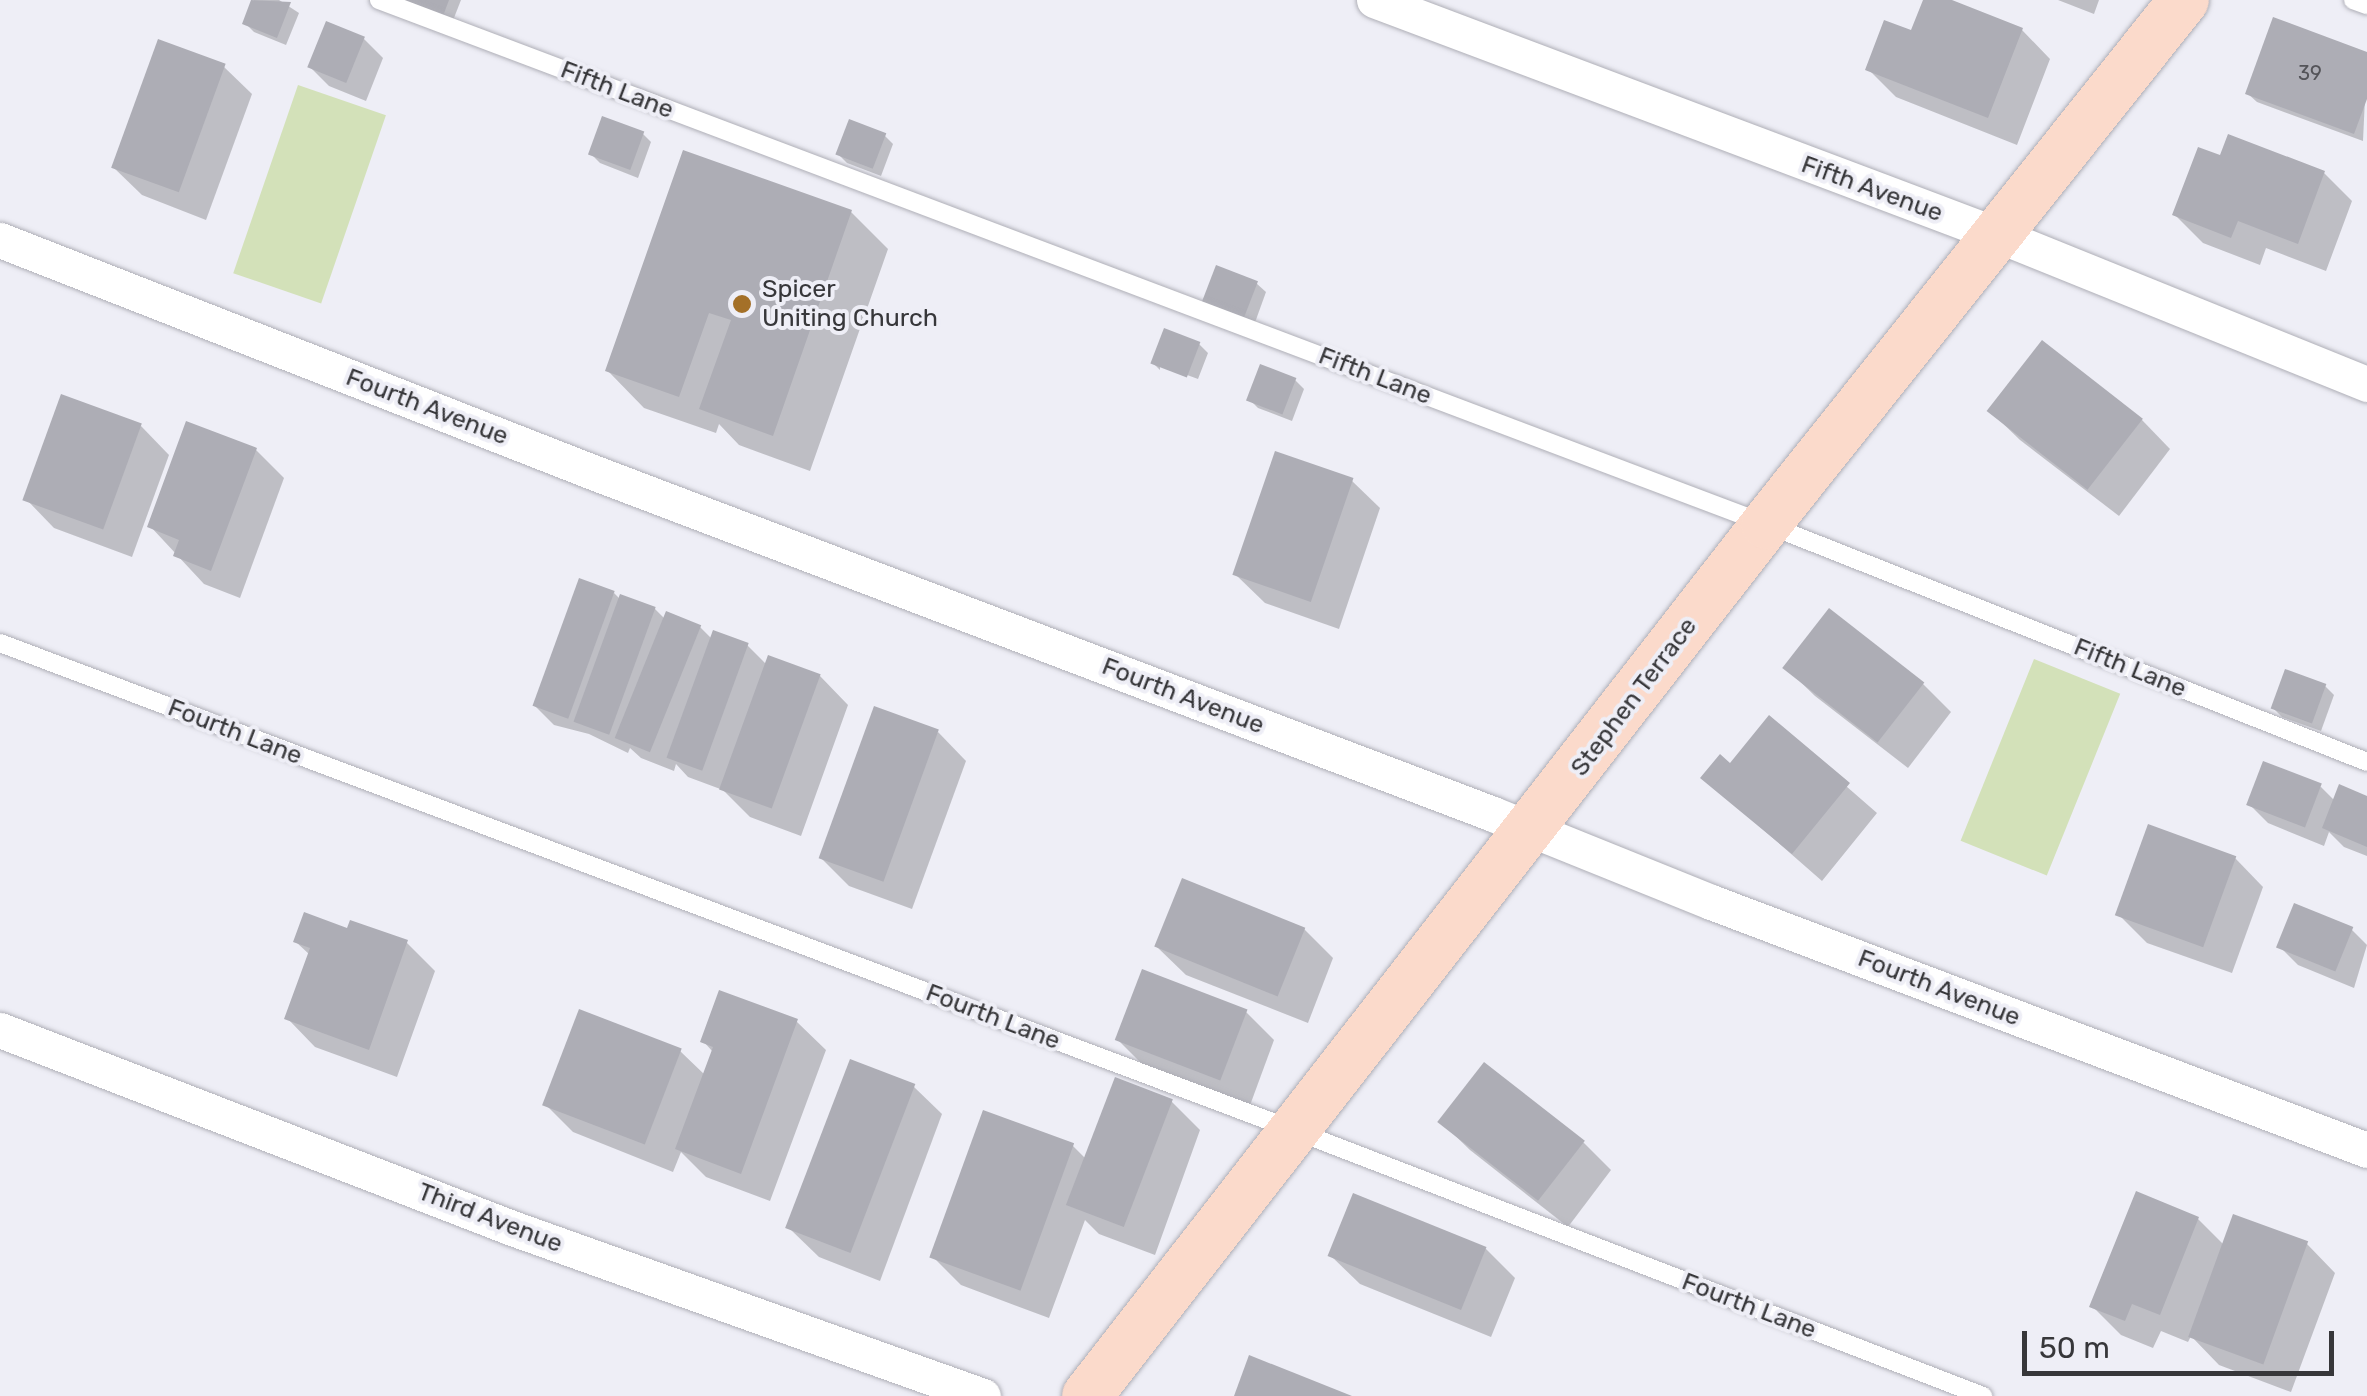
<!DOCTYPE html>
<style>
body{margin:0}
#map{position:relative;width:2367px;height:1396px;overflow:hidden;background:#eeeef6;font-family:Rubik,sans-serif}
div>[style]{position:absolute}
.green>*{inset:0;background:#d3e1b9;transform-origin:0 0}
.shadow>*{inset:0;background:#0003}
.building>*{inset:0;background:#adadb5;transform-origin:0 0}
.roads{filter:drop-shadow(0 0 2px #afafb7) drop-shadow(0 0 2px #afafb7)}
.lane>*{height:18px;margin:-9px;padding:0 9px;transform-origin:9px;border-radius:9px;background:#fff}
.street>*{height:35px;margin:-17.5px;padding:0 17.5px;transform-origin:17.5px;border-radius:17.5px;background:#fff}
.secondary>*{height:50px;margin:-25px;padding:0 25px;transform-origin:25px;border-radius:25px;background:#fbdacb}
.dots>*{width:28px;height:28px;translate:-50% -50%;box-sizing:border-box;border:5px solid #eeeef6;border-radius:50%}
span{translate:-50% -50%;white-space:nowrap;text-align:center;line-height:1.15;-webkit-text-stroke:8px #eeeef6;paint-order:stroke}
.number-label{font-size:20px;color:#545459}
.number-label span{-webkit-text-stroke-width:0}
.street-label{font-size:25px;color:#37373a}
.poi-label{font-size:25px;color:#37373a}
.left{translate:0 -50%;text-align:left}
.scale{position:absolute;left:2022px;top:1331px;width:312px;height:45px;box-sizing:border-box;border:5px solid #37373a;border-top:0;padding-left:12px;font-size:30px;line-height:35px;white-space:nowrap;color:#37373a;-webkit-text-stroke:8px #eeeef6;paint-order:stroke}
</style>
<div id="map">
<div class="green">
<i style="left:298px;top:85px;width:93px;height:199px;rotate:19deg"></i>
<i style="left:2034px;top:659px;width:93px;height:196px;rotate:22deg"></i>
</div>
<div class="shadow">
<i style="clip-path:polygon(254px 0,279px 0,299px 13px,286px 45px,254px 32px,245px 23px)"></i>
<i style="clip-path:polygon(410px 0,461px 0,452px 23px)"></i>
<i style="clip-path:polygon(1926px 0,1945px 0,2022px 30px,2050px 59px,2017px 145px,1896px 97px,1868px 69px,1913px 34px)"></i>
<i style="clip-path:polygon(2058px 0,2099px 0,2094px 14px)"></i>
<i style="clip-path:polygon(364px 39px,383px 58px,366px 101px,329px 86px,310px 67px)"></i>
<i style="clip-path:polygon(2367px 55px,2363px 141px,2257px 102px,2247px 93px)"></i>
<i style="clip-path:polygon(223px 66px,252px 94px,206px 220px,142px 195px,113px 167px)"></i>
<i style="clip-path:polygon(642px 133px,651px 142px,638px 178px,600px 163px,591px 154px)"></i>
<i style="clip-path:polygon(884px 135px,893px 144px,881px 176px,847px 163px,838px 154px)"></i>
<i style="clip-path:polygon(2221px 158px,2324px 173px,2352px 201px,2326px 271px,2266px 248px,2260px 265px,2203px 243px,2175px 215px)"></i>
<i style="clip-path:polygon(851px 212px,888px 249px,810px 471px,739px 445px,719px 424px,716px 433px,644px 408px,608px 371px)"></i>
<i style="clip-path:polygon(1256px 283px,1266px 292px,1253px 328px,1214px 313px)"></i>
<i style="clip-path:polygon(1199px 344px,1208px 353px,1198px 379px,1160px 365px,1160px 370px,1153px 363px)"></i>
<i style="clip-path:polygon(2042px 344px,2142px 420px,2170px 449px,2119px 516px,2020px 440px,1991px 412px)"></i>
<i style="clip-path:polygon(1295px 380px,1304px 389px,1292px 421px,1258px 408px,1249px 399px)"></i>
<i style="clip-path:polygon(141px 426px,169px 455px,132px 557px,54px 528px,26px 499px)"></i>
<i style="clip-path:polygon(256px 450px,284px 478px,240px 598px,204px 584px,150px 526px)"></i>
<i style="clip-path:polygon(1351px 480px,1380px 508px,1339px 629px,1265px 603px,1236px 575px)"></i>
<i style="clip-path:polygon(614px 593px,621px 600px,655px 609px,666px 620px,700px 627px,712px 639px,747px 645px,767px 665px,820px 676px,848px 705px,801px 836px,750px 817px,723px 790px,688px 777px,676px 764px,674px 771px,641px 758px,630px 748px,628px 753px,589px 734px,554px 725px,535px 706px)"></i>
<i style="clip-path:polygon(1786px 668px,1923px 684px,1951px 712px,1908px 768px,1815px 696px)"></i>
<i style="clip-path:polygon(2325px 686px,2334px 695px,2321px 731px,2282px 717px,2273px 708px)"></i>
<i style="clip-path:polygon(1769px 719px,1877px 813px,1822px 881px,1704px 778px,1730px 766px)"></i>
<i style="clip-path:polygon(938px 732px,966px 761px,912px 909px,849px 886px,821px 858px)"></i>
<i style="clip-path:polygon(2321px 787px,2335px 801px,2367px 798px,2367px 856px,2344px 847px,2329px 832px,2324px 846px,2268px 823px,2249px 804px)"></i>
<i style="clip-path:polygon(2235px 858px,2263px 887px,2232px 973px,2147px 943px,2118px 914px)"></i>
<i style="clip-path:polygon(1304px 929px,1333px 958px,1308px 1023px,1186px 975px,1157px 947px)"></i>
<i style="clip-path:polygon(2351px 929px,2367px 945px,2354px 988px,2298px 965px,2279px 946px)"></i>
<i style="clip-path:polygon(348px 931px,406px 942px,435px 971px,397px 1077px,315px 1047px,287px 1018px,310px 955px,296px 942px)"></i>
<i style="clip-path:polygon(1246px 1012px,1274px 1040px,1249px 1108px,1146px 1068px,1118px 1040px)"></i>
<i style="clip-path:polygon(797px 1022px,826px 1050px,770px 1201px,706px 1177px,681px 1152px,673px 1172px,573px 1132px,545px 1104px,680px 1051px,705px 1075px,713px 1052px,703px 1041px)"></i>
<i style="clip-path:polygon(913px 1086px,942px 1114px,880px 1281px,819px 1257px,790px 1229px)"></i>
<i style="clip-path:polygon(1171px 1101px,1200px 1130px,1155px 1255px,1099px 1234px,1085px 1220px,1049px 1318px,961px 1285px,932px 1256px,1073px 1146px,1087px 1160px)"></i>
<i style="clip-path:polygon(1441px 1122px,1583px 1142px,1611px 1170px,1568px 1227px,1470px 1150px)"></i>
<i style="clip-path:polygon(2198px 1219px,2224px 1245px,2307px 1244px,2335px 1273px,2291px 1392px,2219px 1365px,2191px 1336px,2188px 1342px,2161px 1331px,2153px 1348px,2121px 1335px,2092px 1306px)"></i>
<i style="clip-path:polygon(1486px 1249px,1515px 1278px,1491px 1337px,1360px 1284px,1331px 1256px)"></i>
</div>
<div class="building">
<i style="clip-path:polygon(251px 0,291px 2px,277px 38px,242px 24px)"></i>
<i style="clip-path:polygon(403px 0,449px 0,443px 16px)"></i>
<i style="clip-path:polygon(1923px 0,1952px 0,2023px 28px,1988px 118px,1865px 70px,1884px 20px,1911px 30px)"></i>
<i style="clip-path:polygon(2273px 17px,2367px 52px,2367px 99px,2354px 134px,2245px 94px)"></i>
<i style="left:326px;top:21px;width:42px;height:50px;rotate:22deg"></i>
<i style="left:158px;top:39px;width:72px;height:137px;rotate:20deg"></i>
<i style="left:602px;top:116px;width:45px;height:41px;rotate:20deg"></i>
<i style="left:849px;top:119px;width:40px;height:38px;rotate:21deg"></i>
<i style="clip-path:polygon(2228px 134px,2325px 171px,2298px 244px,2238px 221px,2231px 238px,2172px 215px,2198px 147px,2220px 155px)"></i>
<i style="clip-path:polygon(683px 150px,852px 210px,773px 436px,699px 409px,731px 320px,709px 313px,679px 397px,605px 371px)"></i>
<i style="left:1216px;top:265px;width:45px;height:42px;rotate:21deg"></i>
<i style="left:1164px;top:328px;width:39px;height:38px;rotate:21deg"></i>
<i style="left:2042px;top:340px;width:128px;height:90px;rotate:38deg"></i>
<i style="left:1260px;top:364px;width:39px;height:39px;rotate:21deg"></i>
<i style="left:61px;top:394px;width:86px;height:113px;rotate:20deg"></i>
<i style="clip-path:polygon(186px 421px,257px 448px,211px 571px,173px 556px,179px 540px,147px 527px)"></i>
<i style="left:1275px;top:451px;width:83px;height:131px;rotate:19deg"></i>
<i style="left:579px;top:578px;width:38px;height:136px;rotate:20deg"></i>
<i style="left:620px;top:594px;width:38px;height:136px;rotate:20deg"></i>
<i style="left:1829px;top:608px;width:121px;height:76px;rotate:38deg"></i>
<i style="left:666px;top:611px;width:38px;height:137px;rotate:22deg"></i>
<i style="left:713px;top:630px;width:38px;height:136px;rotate:20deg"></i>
<i style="left:768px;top:655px;width:56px;height:143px;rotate:20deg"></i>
<i style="left:2285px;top:669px;width:44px;height:42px;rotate:20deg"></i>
<i style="left:874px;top:706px;width:69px;height:162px;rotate:20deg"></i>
<i style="clip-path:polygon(1769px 715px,1850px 783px,1792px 854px,1700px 778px,1720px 754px,1730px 763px)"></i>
<i style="left:2263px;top:761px;width:63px;height:47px;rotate:21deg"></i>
<i style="clip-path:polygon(2339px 784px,2367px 796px,2367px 847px,2322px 828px)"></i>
<i style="left:2148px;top:824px;width:94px;height:97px;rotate:20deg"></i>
<i style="left:1182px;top:878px;width:133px;height:74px;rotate:22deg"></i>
<i style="left:2294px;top:903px;width:64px;height:48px;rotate:22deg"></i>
<i style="clip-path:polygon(304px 912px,347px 928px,350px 920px,408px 940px,369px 1050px,284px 1019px,310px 948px,293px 942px)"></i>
<i style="left:1142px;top:969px;width:113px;height:76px;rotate:21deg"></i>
<i style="clip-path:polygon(719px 990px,798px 1019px,741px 1174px,675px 1149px,713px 1047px,700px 1042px)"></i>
<i style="left:579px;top:1009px;width:110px;height:103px;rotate:21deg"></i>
<i style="left:850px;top:1059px;width:70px;height:181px;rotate:21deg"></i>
<i style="left:1484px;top:1062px;width:128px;height:76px;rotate:38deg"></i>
<i style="left:1115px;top:1077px;width:62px;height:137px;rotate:21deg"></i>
<i style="left:983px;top:1110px;width:97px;height:157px;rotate:20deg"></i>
<i style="clip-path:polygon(2136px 1191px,2199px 1217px,2160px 1315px,2132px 1304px,2125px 1321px,2089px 1307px)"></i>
<i style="left:1353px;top:1193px;width:144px;height:68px;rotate:22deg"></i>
<i style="left:2233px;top:1214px;width:80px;height:131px;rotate:20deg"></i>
<i style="clip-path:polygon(1249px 1355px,1352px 1396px,1234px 1396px)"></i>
</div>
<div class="roads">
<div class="lane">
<i style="left:379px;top:0;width:1483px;rotate:20.7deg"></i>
<i style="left:1766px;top:524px;width:646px;rotate:21.6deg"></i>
<i style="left:2353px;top:0;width:15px;rotate:20deg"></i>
<i style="left:0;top:643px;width:1379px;rotate:20.63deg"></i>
<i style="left:1291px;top:1129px;width:742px;rotate:21.1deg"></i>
</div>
<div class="street">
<i style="left:1374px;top:0;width:667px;rotate:20.64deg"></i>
<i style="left:1998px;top:235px;width:398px;rotate:22deg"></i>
<i style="left:0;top:240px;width:634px;rotate:21.38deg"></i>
<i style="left:590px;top:471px;width:966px;rotate:20.8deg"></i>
<i style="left:1493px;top:814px;width:235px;rotate:22deg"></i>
<i style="left:1711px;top:902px;width:701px;rotate:20.71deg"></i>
<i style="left:0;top:1030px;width:549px;rotate:21.14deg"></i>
<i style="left:512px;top:1228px;width:500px;rotate:19.63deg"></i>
</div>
<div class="secondary">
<i style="left:1087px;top:1396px;width:1105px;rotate:-52.09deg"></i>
<i style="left:1766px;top:524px;width:670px;rotate:-51.42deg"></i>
</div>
</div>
<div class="dots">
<i style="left:742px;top:304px;background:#a47028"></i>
</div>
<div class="number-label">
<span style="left:2310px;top:73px">39</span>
</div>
<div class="street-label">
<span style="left:617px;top:90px;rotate:21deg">Fifth Lane</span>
<span style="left:1872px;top:189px;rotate:20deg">Fifth Avenue</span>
<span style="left:1375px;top:376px;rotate:21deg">Fifth Lane</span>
<span style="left:427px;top:407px;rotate:21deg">Fourth Avenue</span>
<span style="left:2130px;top:668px;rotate:22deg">Fifth Lane</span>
<span style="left:1183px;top:696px;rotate:21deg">Fourth Avenue</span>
<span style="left:1634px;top:697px;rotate:-53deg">Stephen Terrace</span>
<span style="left:235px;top:732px;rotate:21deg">Fourth Lane</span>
<span style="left:1939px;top:988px;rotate:21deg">Fourth Avenue</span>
<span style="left:993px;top:1017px;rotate:21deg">Fourth Lane</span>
<span style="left:490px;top:1218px;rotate:21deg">Third Avenue</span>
<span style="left:1749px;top:1306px;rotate:21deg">Fourth Lane</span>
</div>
<div class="poi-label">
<span class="left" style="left:762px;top:304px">Spicer<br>Uniting Church</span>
</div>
<div class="scale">50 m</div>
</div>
